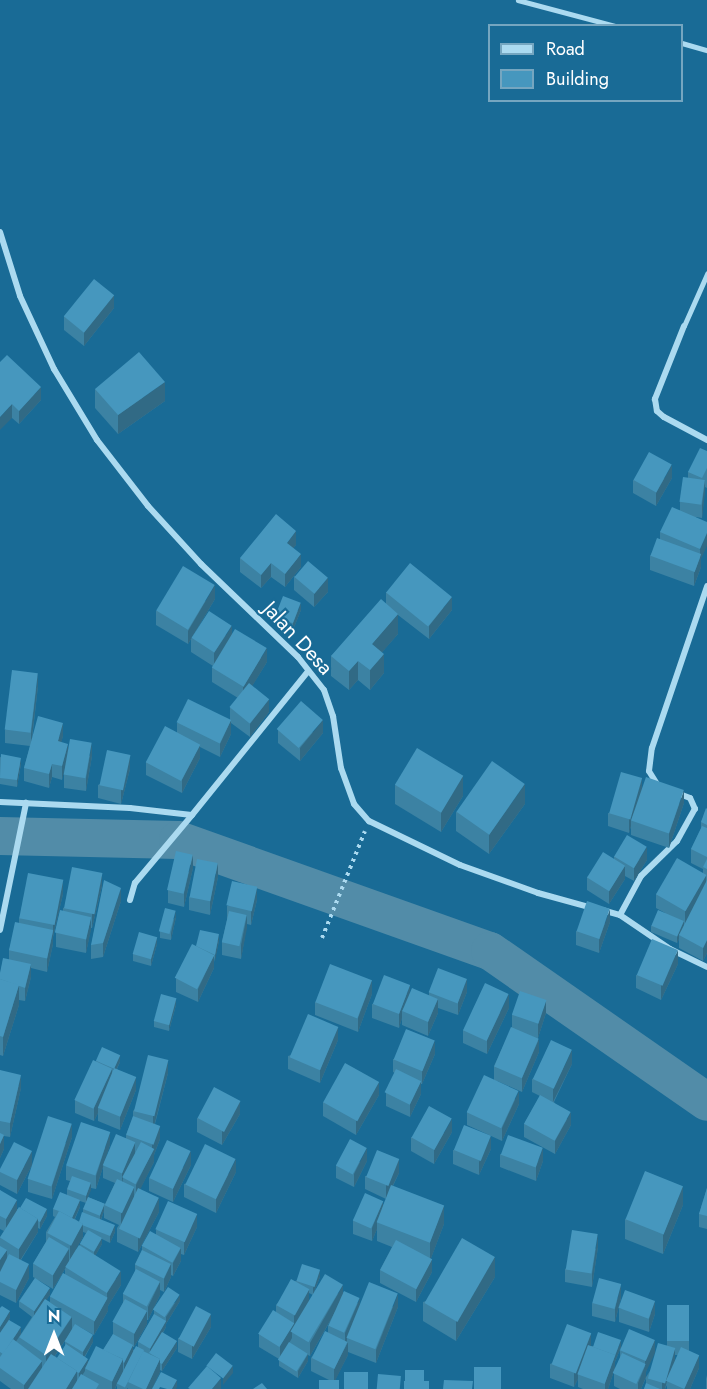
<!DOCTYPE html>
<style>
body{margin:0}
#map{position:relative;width:707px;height:1389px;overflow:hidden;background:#196b96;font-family:Jost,sans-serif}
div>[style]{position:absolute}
.river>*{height:38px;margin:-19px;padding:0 19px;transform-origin:19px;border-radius:19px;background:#528ca8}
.path>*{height:4px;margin-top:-2px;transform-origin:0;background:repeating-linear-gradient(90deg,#abdaf0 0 3px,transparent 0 7.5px)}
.service>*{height:4.5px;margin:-2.25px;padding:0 2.25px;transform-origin:2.25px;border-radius:2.25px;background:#abdaf0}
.minor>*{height:6px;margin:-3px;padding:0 3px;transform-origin:3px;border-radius:3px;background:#abdaf0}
.wall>*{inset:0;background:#3c82a3}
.shaded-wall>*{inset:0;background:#316a85}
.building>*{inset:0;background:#4697be;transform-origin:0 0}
span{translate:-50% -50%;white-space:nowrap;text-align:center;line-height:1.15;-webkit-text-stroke:4.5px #196b96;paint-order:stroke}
.street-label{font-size:21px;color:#fff}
.legend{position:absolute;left:488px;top:24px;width:195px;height:78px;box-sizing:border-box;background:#196b96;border:2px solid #75a6c0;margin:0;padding:8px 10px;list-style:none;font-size:18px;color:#fff}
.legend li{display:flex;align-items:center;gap:12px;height:30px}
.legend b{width:30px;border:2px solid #75a6c0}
.north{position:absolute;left:24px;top:1305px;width:60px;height:60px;-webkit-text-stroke:4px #196b96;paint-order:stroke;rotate:0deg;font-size:16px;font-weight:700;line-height:24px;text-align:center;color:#fff}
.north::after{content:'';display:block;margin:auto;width:21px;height:27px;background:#fff;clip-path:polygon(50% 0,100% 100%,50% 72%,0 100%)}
</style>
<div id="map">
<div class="river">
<i style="left:0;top:836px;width:178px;rotate:1.3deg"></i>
<i style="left:178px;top:840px;width:331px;rotate:19.6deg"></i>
<i style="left:490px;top:951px;width:264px;rotate:34.8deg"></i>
</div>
<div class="path">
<i style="left:322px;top:938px;width:115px;rotate:-68.1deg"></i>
</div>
<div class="service">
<i style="left:518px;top:0;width:101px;rotate:14.9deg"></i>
<i style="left:682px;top:43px;width:26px;rotate:16deg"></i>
<i style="left:684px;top:326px;width:57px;rotate:-66.1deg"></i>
</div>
<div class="minor">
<i style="left:0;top:232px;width:67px;rotate:72.6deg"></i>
<i style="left:20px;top:296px;width:81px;rotate:65deg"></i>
<i style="left:54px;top:369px;width:83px;rotate:58.8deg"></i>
<i style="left:97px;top:440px;width:83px;rotate:52.3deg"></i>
<i style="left:148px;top:506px;width:79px;rotate:47.6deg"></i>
<i style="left:201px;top:564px;width:134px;rotate:43.8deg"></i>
<i style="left:298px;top:657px;width:42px;rotate:51.8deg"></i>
<i style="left:324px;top:690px;width:28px;rotate:71deg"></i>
<i style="left:333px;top:716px;width:53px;rotate:81.3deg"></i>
<i style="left:341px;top:768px;width:38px;rotate:70deg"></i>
<i style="left:354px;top:804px;width:23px;rotate:49deg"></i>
<i style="left:369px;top:821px;width:101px;rotate:25.8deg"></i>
<i style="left:460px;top:865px;width:83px;rotate:19.7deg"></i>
<i style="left:538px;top:893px;width:56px;rotate:15.5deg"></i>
<i style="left:684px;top:326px;width:79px;rotate:111.7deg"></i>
<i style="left:655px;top:399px;width:12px;rotate:81deg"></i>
<i style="left:657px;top:411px;width:9px;rotate:41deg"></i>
<i style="left:664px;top:417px;width:49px;rotate:28.1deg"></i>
<i style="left:657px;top:784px;width:15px;rotate:-122deg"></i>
<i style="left:649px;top:771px;width:23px;rotate:-83deg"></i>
<i style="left:652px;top:748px;width:171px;rotate:-71.2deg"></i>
<i style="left:0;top:802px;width:130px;rotate:2.6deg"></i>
<i style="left:130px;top:808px;width:62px;rotate:6.4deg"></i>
<i style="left:192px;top:815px;width:185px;rotate:-51.1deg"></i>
<i style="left:130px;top:900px;width:18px;rotate:-74deg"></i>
<i style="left:135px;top:883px;width:89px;rotate:-50deg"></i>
<i style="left:602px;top:910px;width:19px;rotate:16deg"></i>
<i style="left:620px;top:915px;width:60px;rotate:34.2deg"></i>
<i style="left:670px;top:949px;width:41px;rotate:25.9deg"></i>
<i style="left:620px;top:915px;width:44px;rotate:-61.7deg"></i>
<i style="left:641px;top:876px;width:50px;rotate:-44.2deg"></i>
<i style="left:677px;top:841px;width:37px;rotate:-61deg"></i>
<i style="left:695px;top:809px;width:12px;rotate:-114deg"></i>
<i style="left:690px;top:798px;width:14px;rotate:-159deg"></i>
<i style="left:0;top:930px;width:130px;rotate:-78.4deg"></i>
</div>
<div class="wall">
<i style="clip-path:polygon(114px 308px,84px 346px,64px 330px,64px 316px)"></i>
<i style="clip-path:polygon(0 362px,41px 400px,19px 424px,12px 418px)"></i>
<i style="clip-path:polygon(95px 389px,165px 401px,118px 434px,95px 408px)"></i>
<i style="clip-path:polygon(707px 451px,707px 488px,705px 487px,702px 518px,696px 517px,701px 559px,701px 567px,694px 586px,650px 570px,650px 556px,660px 539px,660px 532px,680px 510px,680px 502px,688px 478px,688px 472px)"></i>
<i style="clip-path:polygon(672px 478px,656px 506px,633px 493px,633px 480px)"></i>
<i style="clip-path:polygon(296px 545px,293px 548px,301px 567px,285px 587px,271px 577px,261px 588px,240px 572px,240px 558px)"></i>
<i style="clip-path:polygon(294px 576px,328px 592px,314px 607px,294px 590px)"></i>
<i style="clip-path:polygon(386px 592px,452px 610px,429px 639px,398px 615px,398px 634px,382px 652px,384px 673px,370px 690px,358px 680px,349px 690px,331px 676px,331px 656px,386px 604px)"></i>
<i style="clip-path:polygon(215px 599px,188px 644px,156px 625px,156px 611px)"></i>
<i style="clip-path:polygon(301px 610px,293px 630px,275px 623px,275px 616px)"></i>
<i style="clip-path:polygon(232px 635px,267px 662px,252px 686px,269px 712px,250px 737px,231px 723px,231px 734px,220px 757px,200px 747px,200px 758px,182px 793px,146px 775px,146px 762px,177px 733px,177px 723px,230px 720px,230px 708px,238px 698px,212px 682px,212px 668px,213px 666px,191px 652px,191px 638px)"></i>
<i style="clip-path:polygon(38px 686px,32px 740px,63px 736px,61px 742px,68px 752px,92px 756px,86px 791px,64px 788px,64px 774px,65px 767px,62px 780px,52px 777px,49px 788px,24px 781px,24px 768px,30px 746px,5px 743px,5px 730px)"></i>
<i style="clip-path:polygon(278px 730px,323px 733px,300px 761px,278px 743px)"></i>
<i style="clip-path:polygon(0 757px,21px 764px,17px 787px,0 784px)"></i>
<i style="clip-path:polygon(130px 769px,121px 804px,98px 798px,98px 785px)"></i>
<i style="clip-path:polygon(395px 785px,463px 796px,441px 832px,395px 804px)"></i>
<i style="clip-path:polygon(684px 803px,669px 848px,631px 835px,631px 826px,629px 833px,608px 826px,608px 813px)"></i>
<i style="clip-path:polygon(525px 804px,489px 854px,456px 831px,456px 812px)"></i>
<i style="clip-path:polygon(707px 809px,707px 953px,703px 961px,679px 948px,679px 939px,677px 943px,651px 932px,651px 926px,665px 913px,656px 908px,656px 894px,703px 873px,703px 869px,691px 863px,691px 849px,701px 829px,701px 822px)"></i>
<i style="clip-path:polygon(614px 856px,647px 860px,634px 881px,625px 876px,625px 879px,609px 904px,587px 890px,587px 877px,614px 859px)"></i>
<i style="clip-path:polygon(193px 868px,184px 907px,168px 903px,168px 890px)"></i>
<i style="clip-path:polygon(218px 877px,210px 915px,189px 910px,189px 897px)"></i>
<i style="clip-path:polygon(102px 886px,92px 928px,91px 928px,86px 953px,56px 947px,56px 933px,63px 911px,63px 908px)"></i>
<i style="clip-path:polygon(63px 894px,53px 937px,53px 944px,47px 972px,31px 968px,31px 977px,25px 1001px,19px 1000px,19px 1005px,3px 1056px,0 1055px,0 973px,9px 960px,9px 950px,19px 923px,19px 918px)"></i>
<i style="clip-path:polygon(257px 900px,251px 925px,247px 924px,241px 959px,222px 955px,222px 942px,227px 920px,227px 906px)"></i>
<i style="clip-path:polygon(121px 901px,103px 957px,91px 959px,91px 945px)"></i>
<i style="clip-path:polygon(176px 917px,171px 940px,160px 938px,160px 931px)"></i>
<i style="clip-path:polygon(610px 922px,599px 953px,576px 945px,576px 931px)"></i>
<i style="clip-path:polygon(219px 941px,214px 962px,214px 968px,198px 1002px,176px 992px,176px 979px,196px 946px)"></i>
<i style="clip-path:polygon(157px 944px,151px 966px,133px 961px,133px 954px)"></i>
<i style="clip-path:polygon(678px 964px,661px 1000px,636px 988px,636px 975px)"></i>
<i style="clip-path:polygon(429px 992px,467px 992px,458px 1015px,438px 1008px,438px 1013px,428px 1036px,402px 1025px,402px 1018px,399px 1028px,372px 1018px,372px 1004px,410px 993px,429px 996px)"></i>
<i style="clip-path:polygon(372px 994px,358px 1032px,315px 1015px,315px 1002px)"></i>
<i style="clip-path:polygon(176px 1005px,169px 1031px,154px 1027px,154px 1021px)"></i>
<i style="clip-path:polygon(509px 1008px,487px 1054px,463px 1043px,463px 1030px)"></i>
<i style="clip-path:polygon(546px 1013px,538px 1038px,539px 1052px,522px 1092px,497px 1081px,519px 1104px,502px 1141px,467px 1125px,467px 1112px,494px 1080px,494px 1066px,512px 1027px,512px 1015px)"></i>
<i style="clip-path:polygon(338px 1040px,320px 1083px,288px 1069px,288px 1056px)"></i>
<i style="clip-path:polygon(435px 1054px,422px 1084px,421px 1084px,421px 1094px,410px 1117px,386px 1106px,386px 1093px,395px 1073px,393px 1072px,393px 1059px)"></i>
<i style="clip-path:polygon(96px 1061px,120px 1062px,117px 1069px,136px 1090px,120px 1130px,98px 1121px,98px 1113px,94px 1121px,75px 1113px,75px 1100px)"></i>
<i style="clip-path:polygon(572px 1064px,554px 1102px,571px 1125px,555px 1154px,524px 1137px,524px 1124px,540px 1096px,532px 1092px,532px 1079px)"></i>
<i style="clip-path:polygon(0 1070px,21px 1088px,10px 1137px,4px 1136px,4px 1149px,0 1158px)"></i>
<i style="clip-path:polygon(evenodd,168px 1073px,155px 1124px,160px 1139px,154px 1155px,154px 1162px,140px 1189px,159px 1212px,138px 1252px,117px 1242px,117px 1228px,119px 1225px,104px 1218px,104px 1211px,101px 1220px,115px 1232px,110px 1243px,102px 1239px,102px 1244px,95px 1256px,121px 1285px,108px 1306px,108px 1311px,94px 1335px,78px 1326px,93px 1342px,85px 1357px,88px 1362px,103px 1350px,113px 1334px,113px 1322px,123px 1303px,123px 1294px,135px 1272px,135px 1264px,142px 1250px,142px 1246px,156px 1234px,156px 1230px,197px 1227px,184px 1255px,181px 1254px,181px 1261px,173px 1276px,171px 1275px,171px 1277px,164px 1292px,160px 1290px,160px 1295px,148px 1320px,147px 1320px,147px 1324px,134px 1347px,133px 1347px,133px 1350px,138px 1347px,138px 1342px,154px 1314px,154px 1310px,180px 1301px,166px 1324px,166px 1327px,163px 1333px,177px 1348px,162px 1371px,160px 1370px,160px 1372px,152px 1389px,128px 1389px,128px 1388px,127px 1389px,117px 1389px,117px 1385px,115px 1389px,11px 1389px,0 1381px,0 1308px,10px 1318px,9px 1320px,21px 1334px,32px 1317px,19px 1307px,19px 1301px,35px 1278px,33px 1277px,33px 1264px,46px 1242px,46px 1232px,55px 1217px,53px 1216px,53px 1209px,67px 1195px,67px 1189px,70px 1181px,66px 1180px,66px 1166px,110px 1145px,105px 1159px,126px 1138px,126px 1135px,133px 1117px,133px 1111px,168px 1073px,103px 1167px,103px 1178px,115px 1183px,105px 1204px,88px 1197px,91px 1188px,96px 1189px,103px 1167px,168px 1073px,80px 1201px,86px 1203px,83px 1209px,83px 1213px,79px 1222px,75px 1219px,80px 1207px,80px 1201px,168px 1073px,83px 1232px,86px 1233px,80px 1244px,80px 1246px,75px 1250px,83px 1237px,83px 1232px,168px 1073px,65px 1269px,65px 1274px,50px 1297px,50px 1302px,46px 1300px,50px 1295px,38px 1280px,53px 1289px,65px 1269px,168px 1073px,65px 1341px,65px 1346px,57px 1358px,55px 1356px,65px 1341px)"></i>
<i style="clip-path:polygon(379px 1095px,356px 1135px,323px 1116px,323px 1102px)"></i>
<i style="clip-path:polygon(240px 1114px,222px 1145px,197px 1132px,197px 1118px)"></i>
<i style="clip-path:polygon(452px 1132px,434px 1164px,411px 1151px,411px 1137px)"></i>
<i style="clip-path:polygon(72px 1137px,52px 1199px,28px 1192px,28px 1179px)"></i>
<i style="clip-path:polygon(491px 1149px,479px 1175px,453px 1164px,453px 1150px)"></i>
<i style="clip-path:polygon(500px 1154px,543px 1161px,536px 1181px,500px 1167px)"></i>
<i style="clip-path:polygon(367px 1161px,354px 1187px,336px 1178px,336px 1165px)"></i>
<i style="clip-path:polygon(32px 1165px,17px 1194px,0 1185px,0 1169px)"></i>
<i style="clip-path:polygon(191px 1165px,173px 1202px,149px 1191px,149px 1178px)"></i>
<i style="clip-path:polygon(236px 1172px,216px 1213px,184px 1197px,184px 1184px)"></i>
<i style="clip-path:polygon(399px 1173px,393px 1186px,444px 1224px,431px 1258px,432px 1272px,416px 1302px,380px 1283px,380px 1270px,392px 1247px,377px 1241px,377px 1229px,372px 1241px,353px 1234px,353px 1220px,383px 1206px,386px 1199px,365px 1189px,365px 1176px)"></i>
<i style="clip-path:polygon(707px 1188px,707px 1229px,699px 1227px,699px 1214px)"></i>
<i style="clip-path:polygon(0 1190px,17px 1209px,47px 1216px,40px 1229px,38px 1228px,38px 1232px,21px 1260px,29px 1278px,16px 1303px,0 1295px,0 1237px,4px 1231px,0 1229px)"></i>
<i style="clip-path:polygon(683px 1205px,663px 1254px,625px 1239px,625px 1219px)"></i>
<i style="clip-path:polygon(598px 1247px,592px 1287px,565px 1282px,565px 1269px)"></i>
<i style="clip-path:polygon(320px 1277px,313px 1295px,309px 1293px,309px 1302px,343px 1292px,360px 1305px,398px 1307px,376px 1363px,348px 1352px,348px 1355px,335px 1380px,329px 1380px,311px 1371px,311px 1358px,328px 1332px,328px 1326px,332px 1318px,310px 1356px,308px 1355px,308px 1361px,298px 1378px,279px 1366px,279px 1359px,259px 1347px,259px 1334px,276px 1312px,276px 1305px,295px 1281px)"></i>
<i style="clip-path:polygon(495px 1277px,456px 1341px,423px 1321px,423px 1302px)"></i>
<i style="clip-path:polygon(621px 1298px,615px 1322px,592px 1316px,592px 1303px)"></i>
<i style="clip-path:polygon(evenodd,667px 1305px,689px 1305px,689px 1351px,699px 1368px,690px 1389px,667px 1389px,667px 1385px,665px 1389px,644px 1389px,646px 1384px,646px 1378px,641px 1389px,620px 1389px,614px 1386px,614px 1373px,620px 1359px,620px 1350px,655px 1340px,646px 1372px,646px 1377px,667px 1345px,667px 1305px,675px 1355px,678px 1355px,673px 1366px,675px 1355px)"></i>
<i style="clip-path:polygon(619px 1308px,655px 1314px,649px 1332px,619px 1322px)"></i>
<i style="clip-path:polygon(211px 1327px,192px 1359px,178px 1352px,178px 1338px)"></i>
<i style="clip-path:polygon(591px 1346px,621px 1347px,615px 1362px,615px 1368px,608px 1389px,583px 1389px,578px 1387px,578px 1379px,574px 1387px,550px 1378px,550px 1364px)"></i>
<i style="clip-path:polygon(707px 1375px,707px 1389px,706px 1389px,706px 1379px)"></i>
</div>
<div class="shaded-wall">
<i style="clip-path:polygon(114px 295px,114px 308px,84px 346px,84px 332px)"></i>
<i style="clip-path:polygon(165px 382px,165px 401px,118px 434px,118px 415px)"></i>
<i style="clip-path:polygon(41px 387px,41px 400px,19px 424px,19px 411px)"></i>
<i style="clip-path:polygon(12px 404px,12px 418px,0 430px,0 417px)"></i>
<i style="clip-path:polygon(672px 465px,672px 478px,656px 506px,656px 493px)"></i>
<i style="clip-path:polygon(705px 480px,705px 493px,702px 518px,702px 505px)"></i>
<i style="clip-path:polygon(296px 531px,296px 545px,287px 556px,287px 543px)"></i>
<i style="clip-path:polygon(707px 533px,707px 546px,701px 559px,701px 567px,694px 586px,694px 573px,700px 558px,700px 549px)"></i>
<i style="clip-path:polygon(301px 554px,301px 567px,285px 587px,285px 574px)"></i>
<i style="clip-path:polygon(271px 563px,271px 577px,261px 588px,261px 575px)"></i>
<i style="clip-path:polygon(328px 578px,328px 592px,314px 607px,314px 594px)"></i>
<i style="clip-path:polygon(215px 585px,215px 599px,188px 644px,188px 631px)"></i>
<i style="clip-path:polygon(452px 597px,452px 610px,429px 639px,429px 626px)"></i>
<i style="clip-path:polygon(301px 603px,301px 610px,293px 630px,293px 623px)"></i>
<i style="clip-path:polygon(398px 614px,398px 634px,372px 664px,372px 644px)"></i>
<i style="clip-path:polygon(232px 626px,232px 639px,214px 667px,214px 653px)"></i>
<i style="clip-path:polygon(267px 648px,267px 662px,243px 701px,243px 687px)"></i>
<i style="clip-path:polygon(384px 654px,384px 673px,370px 690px,370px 670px)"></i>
<i style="clip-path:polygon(358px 661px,358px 680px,349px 690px,349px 671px)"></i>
<i style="clip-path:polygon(38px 673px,38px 686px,31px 746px,31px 733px)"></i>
<i style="clip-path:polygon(269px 699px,269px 712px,250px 737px,250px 724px)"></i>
<i style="clip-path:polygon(231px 720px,231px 734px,220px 757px,220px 744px)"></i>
<i style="clip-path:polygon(323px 720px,323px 733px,300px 761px,300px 748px)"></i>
<i style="clip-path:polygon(63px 723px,63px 736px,58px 755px,58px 741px)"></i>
<i style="clip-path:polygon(92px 743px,92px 756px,86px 791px,86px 778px)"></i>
<i style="clip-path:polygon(68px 744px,68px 757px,62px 780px,62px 766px)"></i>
<i style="clip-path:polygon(200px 745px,200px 758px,182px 793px,182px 780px)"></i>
<i style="clip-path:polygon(130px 755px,130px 769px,121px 804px,121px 791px)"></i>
<i style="clip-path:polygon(21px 758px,21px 764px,17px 787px,17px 780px)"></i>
<i style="clip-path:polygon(52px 764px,52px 777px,49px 788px,49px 774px)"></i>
<i style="clip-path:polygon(463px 776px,463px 796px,441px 832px,441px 812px)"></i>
<i style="clip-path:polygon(642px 778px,642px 791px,631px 821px,631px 826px,629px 833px,629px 820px)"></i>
<i style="clip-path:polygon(525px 784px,525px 804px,489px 854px,489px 835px)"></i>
<i style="clip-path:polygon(684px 790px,684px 803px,669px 848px,669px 834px)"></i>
<i style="clip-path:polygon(647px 847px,647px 860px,634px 881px,634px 868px)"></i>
<i style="clip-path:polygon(193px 855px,193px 868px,184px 907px,184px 893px)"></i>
<i style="clip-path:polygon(218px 863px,218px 877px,210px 915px,210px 902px)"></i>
<i style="clip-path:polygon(625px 866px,625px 879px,609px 904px,609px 891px)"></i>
<i style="clip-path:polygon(102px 873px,102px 886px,92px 928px,92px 915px)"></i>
<i style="clip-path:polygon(706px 875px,706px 888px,685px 925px,685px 911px)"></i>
<i style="clip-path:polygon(63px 880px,63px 894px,53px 937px,53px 944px,47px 972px,47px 958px,53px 932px,53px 925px)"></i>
<i style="clip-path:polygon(257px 887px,257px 900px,251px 925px,251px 912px)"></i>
<i style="clip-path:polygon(121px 888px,121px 901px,103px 957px,103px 943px)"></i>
<i style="clip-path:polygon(610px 909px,610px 922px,599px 953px,599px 940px)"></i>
<i style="clip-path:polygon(176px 911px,176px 917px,171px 940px,171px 933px)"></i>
<i style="clip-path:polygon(247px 915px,247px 928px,241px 959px,241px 945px)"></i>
<i style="clip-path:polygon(91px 917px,91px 930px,86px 953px,86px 940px)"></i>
<i style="clip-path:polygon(684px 921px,684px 928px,679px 935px,679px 939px,677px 943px,677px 937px)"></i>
<i style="clip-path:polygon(219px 934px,219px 941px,215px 962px,215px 955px)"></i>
<i style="clip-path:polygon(157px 937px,157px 944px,151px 966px,151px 959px)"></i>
<i style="clip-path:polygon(707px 940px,707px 953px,703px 961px,703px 948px)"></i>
<i style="clip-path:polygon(678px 950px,678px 964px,661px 1000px,661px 986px)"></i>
<i style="clip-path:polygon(214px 955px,214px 968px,198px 1002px,198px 989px)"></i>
<i style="clip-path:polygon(31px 964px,31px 977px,25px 1001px,25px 988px)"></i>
<i style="clip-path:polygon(467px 979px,467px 992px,458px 1015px,458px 1002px)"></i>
<i style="clip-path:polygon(372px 980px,372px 994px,358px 1032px,358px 1018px)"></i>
<i style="clip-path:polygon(19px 985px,19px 1005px,3px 1056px,3px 1037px)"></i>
<i style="clip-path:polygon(410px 985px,410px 999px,402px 1011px,402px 1018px,399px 1028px,399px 1014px)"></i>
<i style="clip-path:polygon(509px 994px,509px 1008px,487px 1054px,487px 1040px)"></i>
<i style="clip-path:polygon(176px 998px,176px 1005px,169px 1031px,169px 1024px)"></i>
<i style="clip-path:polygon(438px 999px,438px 1013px,428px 1036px,428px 1022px)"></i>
<i style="clip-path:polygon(546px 1000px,546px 1013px,538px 1038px,538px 1024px)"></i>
<i style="clip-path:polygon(338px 1027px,338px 1040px,320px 1083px,320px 1070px)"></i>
<i style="clip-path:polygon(539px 1039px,539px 1052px,522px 1092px,522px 1078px)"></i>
<i style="clip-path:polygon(435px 1041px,435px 1054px,422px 1084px,422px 1071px)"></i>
<i style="clip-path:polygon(572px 1050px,572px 1064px,553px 1102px,553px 1089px)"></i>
<i style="clip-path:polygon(120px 1055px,120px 1062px,113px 1076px,113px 1070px)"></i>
<i style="clip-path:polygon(168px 1060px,168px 1073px,153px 1130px,153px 1116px)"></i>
<i style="clip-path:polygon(112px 1069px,112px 1082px,98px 1108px,98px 1113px,94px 1121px,94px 1108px)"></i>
<i style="clip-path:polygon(21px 1075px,21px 1088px,10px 1137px,10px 1123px)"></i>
<i style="clip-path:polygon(136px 1077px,136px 1090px,120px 1130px,120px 1116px)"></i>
<i style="clip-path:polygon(421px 1081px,421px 1094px,410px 1117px,410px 1104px)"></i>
<i style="clip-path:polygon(379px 1082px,379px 1095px,356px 1135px,356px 1121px)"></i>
<i style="clip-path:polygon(519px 1091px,519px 1104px,502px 1141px,502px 1128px)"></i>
<i style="clip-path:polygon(240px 1101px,240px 1114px,222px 1145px,222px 1132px)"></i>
<i style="clip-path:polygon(571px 1112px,571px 1125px,555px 1154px,555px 1141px)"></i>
<i style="clip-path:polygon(452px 1119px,452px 1132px,434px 1164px,434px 1150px)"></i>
<i style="clip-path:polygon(72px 1124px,72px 1137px,52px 1199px,52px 1186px)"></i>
<i style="clip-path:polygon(160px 1126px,160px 1139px,154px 1155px,154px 1162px,136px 1198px,136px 1185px,152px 1152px,152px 1145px)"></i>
<i style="clip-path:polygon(110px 1132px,110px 1145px,96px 1189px,96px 1176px)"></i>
<i style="clip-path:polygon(4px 1135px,4px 1149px,0 1158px,0 1144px)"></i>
<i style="clip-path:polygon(491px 1136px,491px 1149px,479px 1175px,479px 1162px)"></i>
<i style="clip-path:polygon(135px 1142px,135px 1155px,123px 1178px,122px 1186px,122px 1173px)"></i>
<i style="clip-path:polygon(367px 1148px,367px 1161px,354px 1187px,354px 1174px)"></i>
<i style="clip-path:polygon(543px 1148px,543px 1161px,536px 1181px,536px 1167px)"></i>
<i style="clip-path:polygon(32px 1151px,32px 1165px,17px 1194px,17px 1180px)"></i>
<i style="clip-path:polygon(191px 1151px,191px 1165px,173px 1202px,173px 1189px)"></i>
<i style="clip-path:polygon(236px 1159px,236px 1172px,216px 1213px,216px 1199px)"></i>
<i style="clip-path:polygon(399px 1159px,399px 1173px,386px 1199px,386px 1186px)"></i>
<i style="clip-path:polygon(91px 1183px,91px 1190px,86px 1203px,86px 1196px)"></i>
<i style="clip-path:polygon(683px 1186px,683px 1205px,663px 1254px,663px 1235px)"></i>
<i style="clip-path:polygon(134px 1187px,134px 1200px,121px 1226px,121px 1213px)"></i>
<i style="clip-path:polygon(159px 1198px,159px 1212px,138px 1252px,138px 1239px)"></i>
<i style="clip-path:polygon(17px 1200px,17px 1213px,6px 1233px,6px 1219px)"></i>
<i style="clip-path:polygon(80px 1200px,80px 1207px,72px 1224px,72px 1218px)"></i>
<i style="clip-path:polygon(383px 1201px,383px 1215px,377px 1222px,377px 1229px,372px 1241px,372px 1228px)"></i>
<i style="clip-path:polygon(104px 1205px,104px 1211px,100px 1222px,100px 1215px)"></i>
<i style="clip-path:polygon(444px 1205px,444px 1224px,430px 1261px,430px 1242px)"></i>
<i style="clip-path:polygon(47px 1209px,47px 1216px,40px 1229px,40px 1222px)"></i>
<i style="clip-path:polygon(197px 1214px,197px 1227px,184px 1255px,184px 1242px)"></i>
<i style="clip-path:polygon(38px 1219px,38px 1232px,19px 1262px,19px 1249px)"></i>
<i style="clip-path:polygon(83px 1224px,83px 1237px,70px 1260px,70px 1246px)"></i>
<i style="clip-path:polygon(115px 1225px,115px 1232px,110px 1243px,110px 1236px)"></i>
<i style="clip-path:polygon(598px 1234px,598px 1247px,592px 1287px,592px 1274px)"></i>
<i style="clip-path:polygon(102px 1238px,102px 1244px,94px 1258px,94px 1252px)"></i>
<i style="clip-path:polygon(181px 1248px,181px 1261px,173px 1276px,173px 1263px)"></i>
<i style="clip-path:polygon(69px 1249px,69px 1262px,53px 1289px,53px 1275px)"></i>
<i style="clip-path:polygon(7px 1250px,7px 1264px,0 1273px,0 1260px)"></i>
<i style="clip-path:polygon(495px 1257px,495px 1277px,456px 1341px,456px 1321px)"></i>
<i style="clip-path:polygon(432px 1259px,432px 1272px,416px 1302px,416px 1289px)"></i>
<i style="clip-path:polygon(29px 1264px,29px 1278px,16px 1303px,16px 1290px)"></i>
<i style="clip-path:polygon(171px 1264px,171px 1277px,164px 1292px,164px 1279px)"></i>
<i style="clip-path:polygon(320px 1270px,320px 1277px,313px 1295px,313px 1288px)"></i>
<i style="clip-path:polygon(121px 1271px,121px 1285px,108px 1306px,108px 1311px,94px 1335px,94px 1322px,107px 1299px,107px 1293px)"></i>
<i style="clip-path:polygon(160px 1282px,160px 1295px,148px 1320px,148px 1307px)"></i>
<i style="clip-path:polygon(621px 1284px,621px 1298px,615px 1322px,615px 1309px)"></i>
<i style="clip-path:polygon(343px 1285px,343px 1298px,310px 1356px,310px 1343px)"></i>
<i style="clip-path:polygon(50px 1288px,50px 1295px,34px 1318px,34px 1311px)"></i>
<i style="clip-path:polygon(309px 1289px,309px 1303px,294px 1329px,294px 1315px)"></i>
<i style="clip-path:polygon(398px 1294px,398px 1307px,376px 1363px,376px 1350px)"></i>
<i style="clip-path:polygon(180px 1295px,180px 1301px,166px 1324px,166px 1317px)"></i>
<i style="clip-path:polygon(360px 1298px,360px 1312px,347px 1338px,347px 1343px,345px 1346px,345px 1333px)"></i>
<i style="clip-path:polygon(655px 1301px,655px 1314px,649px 1332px,649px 1319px)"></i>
<i style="clip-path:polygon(10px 1311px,10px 1318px,0 1333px,0 1327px)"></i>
<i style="clip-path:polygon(147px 1311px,147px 1324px,134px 1347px,134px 1334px)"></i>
<i style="clip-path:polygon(211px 1314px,211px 1327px,192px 1359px,192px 1346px)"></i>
<i style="clip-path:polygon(72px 1317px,72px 1330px,46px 1369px,46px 1356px)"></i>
<i style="clip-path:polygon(166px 1321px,166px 1327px,150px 1355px,150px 1348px)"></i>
<i style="clip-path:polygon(294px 1323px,294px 1333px,292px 1332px,292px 1338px,280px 1359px,280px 1346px)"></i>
<i style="clip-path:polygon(21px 1327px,21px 1334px,3px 1361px,3px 1354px)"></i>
<i style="clip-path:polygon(591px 1333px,591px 1346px,578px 1374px,578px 1379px,574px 1387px,574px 1374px)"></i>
<i style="clip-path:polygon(93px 1335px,93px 1342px,83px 1359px,83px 1352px)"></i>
<i style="clip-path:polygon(621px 1340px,621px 1347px,615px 1362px,615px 1368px,608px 1389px,605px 1389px,605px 1383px)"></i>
<i style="clip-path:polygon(655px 1340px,655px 1353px,646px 1372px,646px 1377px,641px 1389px,638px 1389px,638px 1383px,645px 1366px,645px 1361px)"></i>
<i style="clip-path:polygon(177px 1341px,177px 1348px,162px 1371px,162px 1364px)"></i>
<i style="clip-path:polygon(348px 1342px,348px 1355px,334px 1383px,334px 1369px)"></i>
<i style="clip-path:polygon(133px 1345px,133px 1352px,124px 1370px,124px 1363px)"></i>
<i style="clip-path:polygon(675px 1348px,675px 1362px,667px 1381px,665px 1389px,662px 1389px,662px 1383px)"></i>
<i style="clip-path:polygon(308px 1354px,308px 1361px,298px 1378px,298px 1371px)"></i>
<i style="clip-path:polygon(699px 1355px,699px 1368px,690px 1389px,684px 1389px)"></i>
<i style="clip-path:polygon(88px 1359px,88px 1366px,85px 1369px,85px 1371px,79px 1380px,79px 1373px)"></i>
<i style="clip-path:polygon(123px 1359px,123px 1373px,117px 1383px,115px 1389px,112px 1389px,112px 1382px)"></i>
<i style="clip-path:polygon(160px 1359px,160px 1372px,152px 1389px,146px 1389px)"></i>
<i style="clip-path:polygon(42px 1361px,42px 1374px,31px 1389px,24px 1389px,24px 1385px)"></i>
<i style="clip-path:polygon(233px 1366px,233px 1373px,223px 1385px,223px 1378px)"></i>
<i style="clip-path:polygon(77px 1371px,77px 1384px,74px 1389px,66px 1389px)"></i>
<i style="clip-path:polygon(221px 1378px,221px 1389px,212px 1389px)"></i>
<i style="clip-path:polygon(177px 1380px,177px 1387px,176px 1389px,172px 1389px)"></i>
</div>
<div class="building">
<i style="left:94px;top:279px;width:26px;height:48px;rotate:39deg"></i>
<i style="clip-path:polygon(139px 352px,165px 382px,118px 415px,95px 389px)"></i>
<i style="clip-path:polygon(7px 355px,41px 387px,19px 411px,12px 404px,0 417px,0 362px)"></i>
<i style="clip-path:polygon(700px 448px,707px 451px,707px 468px,702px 478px,688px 472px)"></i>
<i style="left:649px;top:452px;width:26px;height:32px;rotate:29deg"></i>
<i style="left:683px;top:477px;width:22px;height:25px;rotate:8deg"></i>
<i style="clip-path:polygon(672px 507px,707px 522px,707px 533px,700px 549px,660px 532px)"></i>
<i style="clip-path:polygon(276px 514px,296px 531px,287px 543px,301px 554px,285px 574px,271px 563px,261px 575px,240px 558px)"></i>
<i style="left:657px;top:538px;width:47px;height:19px;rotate:20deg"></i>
<i style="left:308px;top:561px;width:26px;height:21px;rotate:40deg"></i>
<i style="left:410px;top:563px;width:54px;height:38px;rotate:39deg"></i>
<i style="left:183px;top:566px;width:37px;height:52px;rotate:31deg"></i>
<i style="left:283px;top:596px;width:19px;height:22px;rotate:21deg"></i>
<i style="clip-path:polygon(381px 599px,398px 614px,372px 644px,384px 654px,370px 670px,358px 661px,349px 671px,331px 656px)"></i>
<i style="left:209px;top:611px;width:27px;height:32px;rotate:33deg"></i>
<i style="left:235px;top:629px;width:37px;height:45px;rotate:31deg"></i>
<i style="left:12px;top:670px;width:26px;height:60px;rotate:7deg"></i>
<i style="left:249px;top:683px;width:26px;height:31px;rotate:39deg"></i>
<i style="left:188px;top:699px;width:48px;height:26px;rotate:26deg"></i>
<i style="left:301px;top:701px;width:29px;height:37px;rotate:41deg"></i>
<i style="clip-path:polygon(38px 716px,63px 723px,58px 741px,68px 744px,62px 766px,52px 764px,49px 774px,24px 768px)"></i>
<i style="left:165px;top:726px;width:40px;height:41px;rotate:28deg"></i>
<i style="left:70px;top:739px;width:22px;height:36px;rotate:10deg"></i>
<i style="left:417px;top:748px;width:54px;height:43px;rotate:31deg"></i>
<i style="left:107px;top:750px;width:24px;height:36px;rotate:12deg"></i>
<i style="clip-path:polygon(1px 754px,21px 758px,17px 780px,0 778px)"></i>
<i style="left:492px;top:761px;width:40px;height:62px;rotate:35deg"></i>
<i style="left:621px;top:772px;width:22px;height:43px;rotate:16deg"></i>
<i style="left:646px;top:777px;width:40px;height:46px;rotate:19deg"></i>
<i style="clip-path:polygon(706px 808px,707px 809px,707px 825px,701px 822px)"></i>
<i style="clip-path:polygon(702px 826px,707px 828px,707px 857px,691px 849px)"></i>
<i style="left:627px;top:835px;width:23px;height:25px;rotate:31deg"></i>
<i style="left:176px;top:851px;width:17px;height:40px;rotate:13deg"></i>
<i style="left:603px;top:852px;width:26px;height:30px;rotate:32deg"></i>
<i style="left:677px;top:858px;width:34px;height:42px;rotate:30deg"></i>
<i style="left:197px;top:859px;width:21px;height:39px;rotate:11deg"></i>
<i style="clip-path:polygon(707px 859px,707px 869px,703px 867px)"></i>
<i style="left:72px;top:867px;width:31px;height:42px;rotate:11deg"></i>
<i style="left:28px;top:873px;width:36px;height:46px;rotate:11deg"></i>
<i style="clip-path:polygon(104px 880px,121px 888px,103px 943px,91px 945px)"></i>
<i style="clip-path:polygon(707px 880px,707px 940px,703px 948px,679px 935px)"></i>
<i style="left:232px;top:881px;width:26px;height:25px;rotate:13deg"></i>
<i style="left:587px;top:901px;width:24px;height:32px;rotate:19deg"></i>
<i style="left:165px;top:908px;width:11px;height:24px;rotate:15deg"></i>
<i style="left:60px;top:910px;width:32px;height:23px;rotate:13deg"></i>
<i style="left:658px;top:910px;width:28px;height:17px;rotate:23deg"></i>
<i style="left:229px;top:911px;width:18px;height:32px;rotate:13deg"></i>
<i style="left:15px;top:922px;width:39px;height:29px;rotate:12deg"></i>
<i style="clip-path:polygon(200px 930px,219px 934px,215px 955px,196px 946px)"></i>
<i style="left:139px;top:932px;width:19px;height:23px;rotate:16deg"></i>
<i style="left:652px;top:939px;width:28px;height:39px;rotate:23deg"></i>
<i style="left:192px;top:944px;width:25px;height:38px;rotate:27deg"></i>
<i style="clip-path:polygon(3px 958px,31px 964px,25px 988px,0 979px,0 973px)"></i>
<i style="left:330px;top:964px;width:45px;height:41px;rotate:21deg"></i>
<i style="left:438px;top:968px;width:31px;height:26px;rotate:21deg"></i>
<i style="left:384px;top:975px;width:28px;height:31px;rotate:21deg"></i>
<i style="clip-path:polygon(0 979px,19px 985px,3px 1037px,0 1036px)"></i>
<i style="left:485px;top:983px;width:26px;height:52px;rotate:25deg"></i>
<i style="left:412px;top:988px;width:28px;height:25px;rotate:23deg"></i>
<i style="left:520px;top:991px;width:28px;height:25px;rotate:19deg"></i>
<i style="left:161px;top:994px;width:16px;height:28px;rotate:15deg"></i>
<i style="left:308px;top:1014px;width:33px;height:47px;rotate:23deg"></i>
<i style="left:511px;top:1027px;width:30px;height:43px;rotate:23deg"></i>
<i style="left:406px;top:1029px;width:31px;height:33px;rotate:22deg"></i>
<i style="left:551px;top:1040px;width:23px;height:43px;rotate:25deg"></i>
<i style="left:102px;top:1047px;width:20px;height:15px;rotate:24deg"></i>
<i style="left:148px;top:1055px;width:21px;height:58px;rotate:14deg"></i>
<i style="left:93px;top:1060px;width:21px;height:44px;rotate:25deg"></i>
<i style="left:345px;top:1063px;width:39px;height:45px;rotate:29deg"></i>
<i style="left:114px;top:1068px;width:24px;height:43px;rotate:22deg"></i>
<i style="left:396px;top:1069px;width:28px;height:26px;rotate:26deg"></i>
<i style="clip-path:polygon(0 1070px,21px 1075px,10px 1123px,0 1121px)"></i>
<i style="left:484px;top:1075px;width:38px;height:41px;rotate:25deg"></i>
<i style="left:214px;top:1087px;width:30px;height:35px;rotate:28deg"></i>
<i style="left:540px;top:1095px;width:35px;height:33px;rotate:29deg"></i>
<i style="left:429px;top:1106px;width:26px;height:36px;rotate:29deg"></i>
<i style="left:48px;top:1116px;width:25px;height:66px;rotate:18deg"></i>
<i style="left:133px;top:1116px;width:29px;height:20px;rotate:20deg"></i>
<i style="left:81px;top:1122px;width:31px;height:46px;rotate:19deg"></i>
<i style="left:464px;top:1125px;width:29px;height:27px;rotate:22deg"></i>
<i style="clip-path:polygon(0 1133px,4px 1135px,0 1144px)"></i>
<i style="left:116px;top:1134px;width:21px;height:34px;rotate:23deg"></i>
<i style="left:508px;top:1135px;width:37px;height:21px;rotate:20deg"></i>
<i style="left:350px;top:1139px;width:19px;height:30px;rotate:28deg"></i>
<i style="left:167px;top:1140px;width:26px;height:42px;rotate:25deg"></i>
<i style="clip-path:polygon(14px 1142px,32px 1151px,17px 1180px,0 1172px,0 1169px)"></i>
<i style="left:141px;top:1142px;width:15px;height:40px;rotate:28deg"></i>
<i style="left:205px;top:1144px;width:34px;height:45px;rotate:26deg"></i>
<i style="left:377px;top:1150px;width:24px;height:29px;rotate:22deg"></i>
<i style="left:645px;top:1171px;width:41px;height:52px;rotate:22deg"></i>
<i style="left:72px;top:1176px;width:20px;height:14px;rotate:20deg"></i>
<i style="left:117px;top:1179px;width:19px;height:29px;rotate:25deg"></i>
<i style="left:391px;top:1185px;width:57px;height:40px;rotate:21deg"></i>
<i style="left:138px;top:1188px;width:23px;height:45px;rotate:25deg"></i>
<i style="clip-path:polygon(707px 1188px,707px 1216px,699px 1214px)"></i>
<i style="clip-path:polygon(0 1190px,17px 1200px,6px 1219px,0 1216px)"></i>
<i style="clip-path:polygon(60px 1192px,80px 1200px,72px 1218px,59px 1211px,53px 1209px)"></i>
<i style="left:365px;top:1193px;width:20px;height:30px;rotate:24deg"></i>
<i style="left:88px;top:1197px;width:18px;height:13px;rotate:22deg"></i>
<i style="clip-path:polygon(26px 1198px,47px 1209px,40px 1222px,38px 1221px,38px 1219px,20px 1208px)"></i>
<i style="left:168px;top:1201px;width:32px;height:31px;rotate:24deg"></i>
<i style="left:19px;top:1207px;width:22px;height:36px;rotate:32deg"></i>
<i style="left:59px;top:1211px;width:27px;height:25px;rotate:28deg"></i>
<i style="clip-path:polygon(82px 1212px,115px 1225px,110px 1236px,82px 1225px,83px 1224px,79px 1222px)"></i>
<i style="left:88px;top:1230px;width:16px;height:16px;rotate:30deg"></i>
<i style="left:572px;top:1230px;width:26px;height:40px;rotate:9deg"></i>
<i style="left:150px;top:1231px;width:35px;height:17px;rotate:29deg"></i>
<i style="left:49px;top:1237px;width:23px;height:31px;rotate:31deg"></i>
<i style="left:462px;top:1238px;width:38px;height:75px;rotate:30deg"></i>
<i style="left:396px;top:1240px;width:41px;height:34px;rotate:28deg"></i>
<i style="left:79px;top:1245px;width:49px;height:26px;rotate:32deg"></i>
<i style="clip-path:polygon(0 1246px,7px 1250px,0 1260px)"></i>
<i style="left:142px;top:1250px;width:32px;height:16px;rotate:26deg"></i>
<i style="clip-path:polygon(9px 1254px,29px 1264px,16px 1290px,0 1282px,0 1272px)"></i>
<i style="left:302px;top:1264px;width:19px;height:18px;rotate:18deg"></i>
<i style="left:136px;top:1269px;width:27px;height:28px;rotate:28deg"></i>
<i style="left:63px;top:1273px;width:51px;height:27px;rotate:29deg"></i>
<i style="left:325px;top:1274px;width:21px;height:67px;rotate:31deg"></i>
<i style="left:35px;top:1278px;width:18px;height:28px;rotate:34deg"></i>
<i style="left:599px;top:1278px;width:23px;height:26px;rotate:15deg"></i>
<i style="left:291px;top:1279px;width:21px;height:30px;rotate:29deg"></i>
<i style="left:369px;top:1282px;width:31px;height:60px;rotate:22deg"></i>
<i style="left:168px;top:1287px;width:14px;height:27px;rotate:34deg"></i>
<i style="left:625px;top:1290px;width:32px;height:19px;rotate:20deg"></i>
<i style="left:344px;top:1291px;width:17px;height:38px;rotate:24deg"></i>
<i style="left:45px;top:1299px;width:32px;height:46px;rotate:34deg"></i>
<i style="left:125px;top:1299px;width:25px;height:26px;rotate:29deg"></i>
<i style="left:667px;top:1305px;width:22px;height:36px"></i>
<i style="clip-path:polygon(2px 1306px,10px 1311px,0 1327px,0 1308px)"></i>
<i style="left:196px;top:1306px;width:17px;height:37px;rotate:28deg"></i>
<i style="left:273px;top:1310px;width:25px;height:28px;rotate:32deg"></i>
<i style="left:154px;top:1314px;width:14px;height:32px;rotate:30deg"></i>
<i style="clip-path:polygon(9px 1320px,21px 1327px,3px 1354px,0 1352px,0 1333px)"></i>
<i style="left:75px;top:1324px;width:21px;height:20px;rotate:31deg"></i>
<i style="left:567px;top:1324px;width:26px;height:43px;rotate:21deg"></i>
<i style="left:629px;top:1329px;width:28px;height:23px;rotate:23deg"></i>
<i style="left:325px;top:1331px;width:25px;height:30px;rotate:26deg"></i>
<i style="clip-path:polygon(162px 1332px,177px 1341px,162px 1364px,160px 1363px,160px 1359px,149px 1353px)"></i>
<i style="clip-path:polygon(598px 1332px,621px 1340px,614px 1358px,615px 1355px,593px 1347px)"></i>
<i style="clip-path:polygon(113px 1334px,133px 1345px,124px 1363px,123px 1362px,123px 1359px,103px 1350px)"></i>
<i style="clip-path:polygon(13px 1339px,42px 1361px,24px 1385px,0 1368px,0 1357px)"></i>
<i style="left:289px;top:1342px;width:22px;height:21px;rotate:32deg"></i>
<i style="left:658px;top:1343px;width:18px;height:37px;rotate:16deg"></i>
<i style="clip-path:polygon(66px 1344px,88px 1359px,79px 1373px,77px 1372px,77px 1371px,57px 1358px)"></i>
<i style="left:588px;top:1345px;width:29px;height:31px;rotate:20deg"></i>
<i style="left:96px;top:1346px;width:30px;height:25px;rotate:26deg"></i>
<i style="left:136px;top:1346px;width:9px;height:42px;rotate:27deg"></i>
<i style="left:681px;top:1347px;width:20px;height:37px;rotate:24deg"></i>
<i style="clip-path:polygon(143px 1351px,160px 1359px,146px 1389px,143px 1389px,128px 1382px)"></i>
<i style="left:216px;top:1353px;width:21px;height:16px;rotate:37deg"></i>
<i style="left:622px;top:1353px;width:26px;height:22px;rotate:25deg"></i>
<i style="clip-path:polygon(51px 1354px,77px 1371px,66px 1389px,28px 1389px)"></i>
<i style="clip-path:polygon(207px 1366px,221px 1378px,212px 1389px,190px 1389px,188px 1388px)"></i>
<i style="left:474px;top:1367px;width:27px;height:22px"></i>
<i style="left:424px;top:1370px;width:11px;height:19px;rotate:90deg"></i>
<i style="clip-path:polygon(161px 1372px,177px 1380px,172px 1389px,167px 1389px,160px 1387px,159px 1389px,152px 1389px)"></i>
<i style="left:344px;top:1372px;width:24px;height:17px"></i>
<i style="clip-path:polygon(81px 1374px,99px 1384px,96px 1389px,72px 1389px)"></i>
<i style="left:378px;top:1374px;width:23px;height:15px;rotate:5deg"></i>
<i style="left:319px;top:1380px;width:20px;height:9px"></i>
<i style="clip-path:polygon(444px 1380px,473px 1381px,472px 1389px,443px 1389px)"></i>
<i style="left:404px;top:1381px;width:25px;height:8px"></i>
<i style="clip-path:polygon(262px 1383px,267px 1389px,253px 1389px)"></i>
<i style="clip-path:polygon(646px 1383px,660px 1389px,644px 1389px)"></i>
</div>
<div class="street-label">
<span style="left:298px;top:638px;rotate:47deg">Jalan Desa</span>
</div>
<ul class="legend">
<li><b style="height:8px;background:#abdaf0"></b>Road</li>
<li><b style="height:16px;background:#4697be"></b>Building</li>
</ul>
<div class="north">N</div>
</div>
